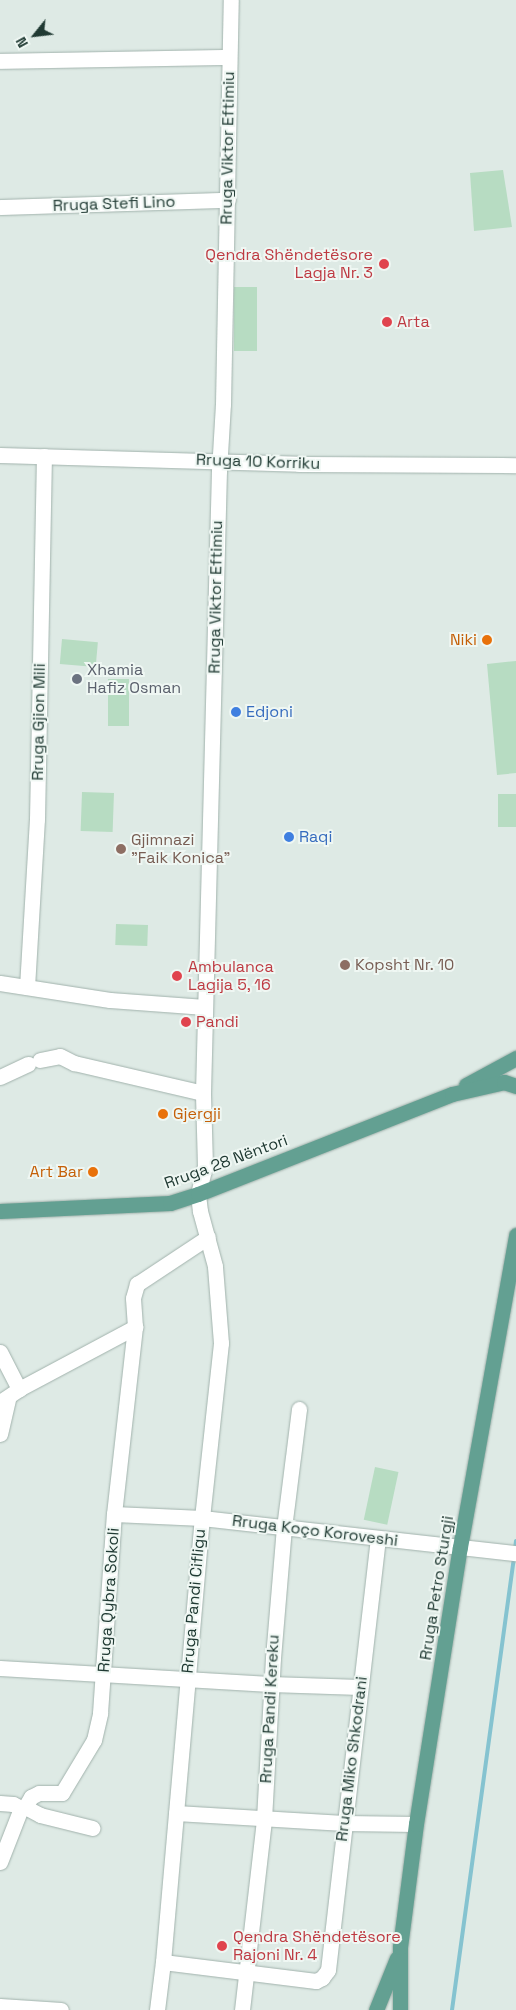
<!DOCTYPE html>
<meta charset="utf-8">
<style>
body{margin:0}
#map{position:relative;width:516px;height:2010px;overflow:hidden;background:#deeae5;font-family:"Space Grotesk",sans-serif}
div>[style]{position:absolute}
.green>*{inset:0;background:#b7dcc2;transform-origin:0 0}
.stream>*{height:4px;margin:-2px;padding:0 2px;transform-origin:2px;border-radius:2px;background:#85c3d0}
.roads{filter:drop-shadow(0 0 1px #a1b2ac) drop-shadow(0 0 1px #a1b2ac)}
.minor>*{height:15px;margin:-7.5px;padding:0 7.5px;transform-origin:7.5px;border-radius:7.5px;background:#fff}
.major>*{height:15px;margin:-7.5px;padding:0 7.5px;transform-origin:7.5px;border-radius:7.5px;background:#63a092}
.dots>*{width:14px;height:14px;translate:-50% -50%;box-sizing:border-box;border:2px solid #eff7f3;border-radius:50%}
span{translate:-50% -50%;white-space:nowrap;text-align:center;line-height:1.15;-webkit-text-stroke:4px #eff7f3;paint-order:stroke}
.street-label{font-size:16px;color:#203a33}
.health-label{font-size:16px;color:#be3a42}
.right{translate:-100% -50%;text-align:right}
.left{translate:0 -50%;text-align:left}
.food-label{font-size:16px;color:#c56008}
.worship-label{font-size:16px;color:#5b616d}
.shop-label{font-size:16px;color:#366cbe}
.education-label{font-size:16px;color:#785e54}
.north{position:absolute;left:10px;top:10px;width:50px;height:50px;-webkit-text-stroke:4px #eff7f3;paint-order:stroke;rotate:241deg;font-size:14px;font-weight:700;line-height:20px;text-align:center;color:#203a33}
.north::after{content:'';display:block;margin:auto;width:18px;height:22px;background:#203a33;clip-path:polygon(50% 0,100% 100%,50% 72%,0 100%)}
</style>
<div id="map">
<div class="green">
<i style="clip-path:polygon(503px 170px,512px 227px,474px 231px,470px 173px)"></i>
<i style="left:234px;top:287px;width:23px;height:64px"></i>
<i style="left:62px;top:639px;width:36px;height:25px;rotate:5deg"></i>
<i style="clip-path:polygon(516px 661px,516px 773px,497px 775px,487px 664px)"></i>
<i style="left:108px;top:679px;width:21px;height:47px"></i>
<i style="left:82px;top:792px;width:32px;height:39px;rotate:2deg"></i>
<i style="left:498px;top:794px;width:18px;height:33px"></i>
<i style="left:116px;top:924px;width:32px;height:21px;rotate:2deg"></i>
<i style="left:375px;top:1467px;width:24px;height:54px;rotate:12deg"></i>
</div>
<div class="stream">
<i style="left:515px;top:1549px;width:8px;rotate:-83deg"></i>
<i style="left:452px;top:2010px;width:458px;rotate:-82.2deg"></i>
</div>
<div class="roads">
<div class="minor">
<i style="left:0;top:61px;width:229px;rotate:-1deg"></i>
<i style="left:0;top:207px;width:228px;rotate:-1.8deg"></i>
<i style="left:0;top:455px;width:299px;rotate:1.7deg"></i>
<i style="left:299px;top:464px;width:217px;rotate:0.3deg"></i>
<i style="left:0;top:983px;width:111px;rotate:8.8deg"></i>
<i style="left:110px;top:1000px;width:95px;rotate:4.2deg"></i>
<i style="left:27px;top:987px;width:168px;rotate:-86.6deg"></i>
<i style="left:37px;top:819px;width:363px;rotate:-88.9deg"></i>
<i style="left:40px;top:1060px;width:20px;rotate:-11deg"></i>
<i style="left:60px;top:1056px;width:16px;rotate:27deg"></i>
<i style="left:74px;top:1063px;width:132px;rotate:13.1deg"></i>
<i style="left:0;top:1077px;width:31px;rotate:-25deg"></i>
<i style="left:0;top:1352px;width:42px;rotate:62.8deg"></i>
<i style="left:0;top:1402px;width:23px;rotate:-34deg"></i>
<i style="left:19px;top:1389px;width:132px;rotate:-28.1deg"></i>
<i style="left:135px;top:1327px;width:29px;rotate:-94deg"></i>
<i style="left:133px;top:1298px;width:15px;rotate:-74deg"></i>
<i style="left:137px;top:1284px;width:85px;rotate:-33.5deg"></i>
<i style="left:0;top:1434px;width:37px;rotate:-77deg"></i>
<i style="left:114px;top:1514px;width:88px;rotate:2.6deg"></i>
<i style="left:202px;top:1518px;width:316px;rotate:6.4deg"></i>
<i style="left:0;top:1668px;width:270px;rotate:3.4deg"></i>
<i style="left:270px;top:1684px;width:90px;rotate:1.9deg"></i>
<i style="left:0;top:1803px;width:13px;rotate:4deg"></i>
<i style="left:13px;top:1804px;width:9px;rotate:27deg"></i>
<i style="left:21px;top:1808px;width:4px;rotate:-14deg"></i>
<i style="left:25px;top:1807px;width:12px;rotate:-59deg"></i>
<i style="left:31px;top:1797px;width:9px;rotate:-27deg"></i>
<i style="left:39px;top:1793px;width:23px"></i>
<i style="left:62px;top:1793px;width:62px;rotate:-58.9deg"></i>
<i style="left:94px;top:1740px;width:28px;rotate:-77deg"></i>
<i style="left:100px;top:1713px;width:199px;rotate:-86deg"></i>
<i style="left:114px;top:1514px;width:188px;rotate:-83.6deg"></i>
<i style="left:25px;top:1807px;width:17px;rotate:28deg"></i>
<i style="left:40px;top:1815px;width:54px;rotate:14deg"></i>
<i style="left:176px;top:1813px;width:168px;rotate:3.4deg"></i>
<i style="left:344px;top:1823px;width:72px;rotate:0.8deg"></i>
<i style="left:0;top:1862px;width:58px;rotate:-68.7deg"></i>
<i style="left:163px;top:1962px;width:154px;rotate:7.1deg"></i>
<i style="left:316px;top:1981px;width:7px;rotate:-27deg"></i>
<i style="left:322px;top:1978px;width:10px;rotate:-53deg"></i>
<i style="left:328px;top:1970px;width:434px;rotate:-83.4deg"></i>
<i style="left:0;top:2006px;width:61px;rotate:3.8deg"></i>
<i style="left:157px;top:2010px;width:48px;rotate:-82.9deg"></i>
<i style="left:163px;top:1962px;width:446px;rotate:-85deg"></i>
<i style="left:202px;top:1518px;width:176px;rotate:-83.8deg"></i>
<i style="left:221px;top:1343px;width:77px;rotate:-94.5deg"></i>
<i style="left:215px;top:1266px;width:57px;rotate:-105.3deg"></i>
<i style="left:200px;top:1211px;width:17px;rotate:-97deg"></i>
<i style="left:198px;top:1194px;width:29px;rotate:-76deg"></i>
<i style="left:205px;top:1166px;width:73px;rotate:-91.6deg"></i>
<i style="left:203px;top:1093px;width:622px;rotate:-88.53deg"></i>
<i style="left:219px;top:471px;width:67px;rotate:-86.6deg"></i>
<i style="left:223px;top:404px;width:404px;rotate:-88.9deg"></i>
<i style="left:242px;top:2010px;width:192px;rotate:-83.4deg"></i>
<i style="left:264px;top:1819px;width:161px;rotate:-86.8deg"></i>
<i style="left:273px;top:1658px;width:130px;rotate:-85.2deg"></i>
<i style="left:284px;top:1528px;width:120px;rotate:-82.8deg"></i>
</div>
<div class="major">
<i style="left:466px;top:1085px;width:57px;rotate:-28.4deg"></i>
<i style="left:0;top:1211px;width:170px;rotate:-2.7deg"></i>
<i style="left:170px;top:1203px;width:29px;rotate:-18deg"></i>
<i style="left:198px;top:1194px;width:273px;rotate:-21.5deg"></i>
<i style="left:452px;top:1094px;width:53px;rotate:-13deg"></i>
<i style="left:504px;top:1082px;width:13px;rotate:18deg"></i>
<i style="left:376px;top:2010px;width:56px;rotate:-68deg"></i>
<i style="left:400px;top:2010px;width:63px;rotate:-90deg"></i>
<i style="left:400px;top:1947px;width:124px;rotate:-82.6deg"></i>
<i style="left:416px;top:1824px;width:280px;rotate:-81deg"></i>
<i style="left:460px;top:1547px;width:317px;rotate:-79.8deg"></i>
</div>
</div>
<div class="dots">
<i style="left:384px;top:264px;background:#e0444e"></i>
<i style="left:387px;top:322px;background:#e0444e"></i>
<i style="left:487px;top:640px;background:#e8710a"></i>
<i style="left:77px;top:679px;background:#6b7280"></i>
<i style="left:236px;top:712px;background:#3f7fe0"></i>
<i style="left:289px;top:837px;background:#3f7fe0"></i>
<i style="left:121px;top:849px;background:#8d6e63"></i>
<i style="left:345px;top:965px;background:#8d6e63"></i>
<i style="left:177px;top:976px;background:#e0444e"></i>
<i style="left:186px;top:1022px;background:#e0444e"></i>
<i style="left:163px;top:1114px;background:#e8710a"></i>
<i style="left:93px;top:1172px;background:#e8710a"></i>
<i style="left:222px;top:1946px;background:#e0444e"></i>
</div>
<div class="street-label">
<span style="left:228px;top:148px;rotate:-89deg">Rruga Viktor Eftimiu</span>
<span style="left:114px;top:204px;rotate:-2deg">Rruga Stefi Lino</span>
<span style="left:258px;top:462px;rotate:2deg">Rruga 10 Korriku</span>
<span style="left:216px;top:597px;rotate:-89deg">Rruga Viktor Eftimiu</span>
<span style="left:39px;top:722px;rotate:-89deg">Rruga Gjion Mili</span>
<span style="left:226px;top:1162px;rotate:-20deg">Rruga 28 Nëntori</span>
<span style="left:315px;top:1531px;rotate:7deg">Rruga Koço Koroveshi</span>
<span style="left:437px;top:1588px;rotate:-81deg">Rruga Petro Sturgji</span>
<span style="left:109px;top:1600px;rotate:-86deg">Rruga Qybra Sokoli</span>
<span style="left:194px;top:1601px;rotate:-85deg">Rruga Pandi Cifligu</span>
<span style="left:270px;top:1709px;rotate:-87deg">Rruga Pandi Kereku</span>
<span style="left:352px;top:1759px;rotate:-83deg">Rruga Miko Shkodrani</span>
</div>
<div class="health-label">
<span class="right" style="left:373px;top:264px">Qendra Shëndetësore<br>Lagja Nr. 3</span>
<span class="left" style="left:397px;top:322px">Arta</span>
<span class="left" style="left:188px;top:976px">Ambulanca<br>Lagija 5, 16</span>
<span class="left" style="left:196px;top:1022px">Pandi</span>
<span class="left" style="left:233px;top:1946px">Qendra Shëndetësore<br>Rajoni Nr. 4</span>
</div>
<div class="food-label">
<span class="right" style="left:477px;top:640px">Niki</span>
<span class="left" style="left:173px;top:1114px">Gjergji</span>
<span class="right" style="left:83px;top:1172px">Art Bar</span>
</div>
<div class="worship-label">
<span class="left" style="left:87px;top:679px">Xhamia<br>Hafiz Osman</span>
</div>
<div class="shop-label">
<span class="left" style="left:246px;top:712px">Edjoni</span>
<span class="left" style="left:299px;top:837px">Raqi</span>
</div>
<div class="education-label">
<span class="left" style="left:131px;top:849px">Gjimnazi<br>"Faik Konica"</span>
<span class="left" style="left:355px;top:965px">Kopsht Nr. 10</span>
</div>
<div class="north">N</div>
</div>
